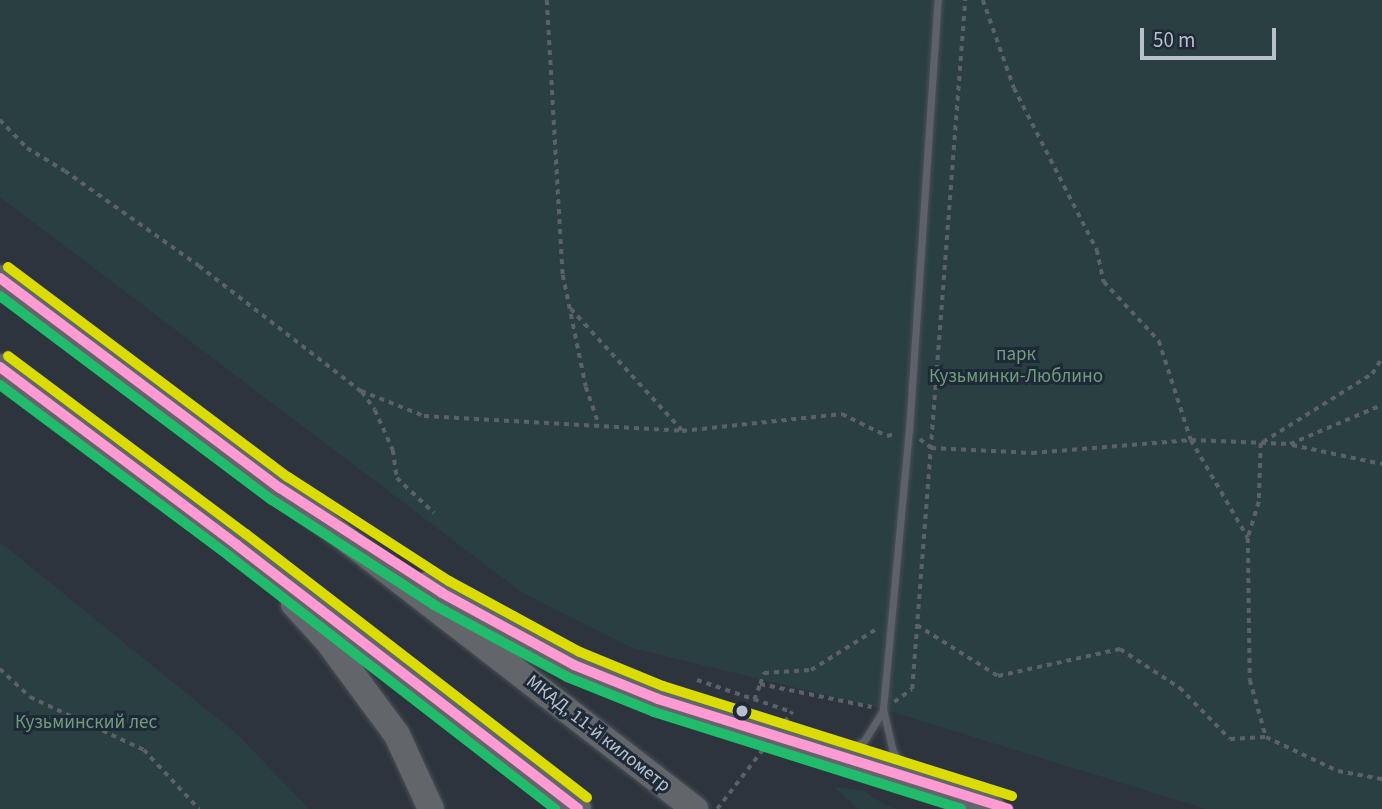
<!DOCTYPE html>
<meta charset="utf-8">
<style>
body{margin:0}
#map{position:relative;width:1382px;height:809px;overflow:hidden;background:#2d343d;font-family:"Source Sans 3",sans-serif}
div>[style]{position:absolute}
.green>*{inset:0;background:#2a3f42}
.path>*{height:3.5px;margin-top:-1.75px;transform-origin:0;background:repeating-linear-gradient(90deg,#5b6166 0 5px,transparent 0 10px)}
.roads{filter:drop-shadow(0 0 2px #4b5057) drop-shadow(0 0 2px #4b5057)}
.lane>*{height:7px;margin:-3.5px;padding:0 3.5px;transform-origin:3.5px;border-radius:3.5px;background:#5d626a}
.highway>*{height:26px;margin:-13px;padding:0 13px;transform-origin:13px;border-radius:13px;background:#62666a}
.path-bridge>*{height:3.5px;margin-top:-1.75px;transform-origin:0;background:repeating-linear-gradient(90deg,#5b6166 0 5px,transparent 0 10px)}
.bus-1>*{height:10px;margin:-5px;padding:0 5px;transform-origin:5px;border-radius:5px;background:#ff9ad2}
.bus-2>*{height:10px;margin:-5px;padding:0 5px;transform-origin:5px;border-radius:5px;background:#20bc6c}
.bus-3>*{height:10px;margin:-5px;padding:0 5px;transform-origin:5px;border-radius:5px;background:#dbdc04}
.dots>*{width:19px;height:19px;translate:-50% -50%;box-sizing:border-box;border:4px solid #1f2a38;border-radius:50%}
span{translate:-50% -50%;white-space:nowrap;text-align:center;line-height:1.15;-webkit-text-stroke:6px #1f2a38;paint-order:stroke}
.park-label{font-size:19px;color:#6f9d79}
.street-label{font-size:19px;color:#b8c0cc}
.scale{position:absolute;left:1140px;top:28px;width:136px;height:32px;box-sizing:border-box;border:4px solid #b8c0cc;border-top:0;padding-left:9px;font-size:21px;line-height:24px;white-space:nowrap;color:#b8c0cc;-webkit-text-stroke:5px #1f2a38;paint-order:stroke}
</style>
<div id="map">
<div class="green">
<i style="clip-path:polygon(0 0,1382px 0,1382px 809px,1206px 809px,883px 709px,632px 648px,523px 593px,0 197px)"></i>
<i style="clip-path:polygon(0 542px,238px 735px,309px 809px,0 809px)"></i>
<i style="clip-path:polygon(834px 787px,863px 790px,886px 806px,899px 809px,858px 809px)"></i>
</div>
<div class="path">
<i style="left:547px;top:0;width:275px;rotate:86.7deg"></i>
<i style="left:563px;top:275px;width:114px;rotate:78.4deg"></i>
<i style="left:586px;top:387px;width:40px;rotate:71.1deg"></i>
<i style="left:983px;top:0;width:93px;rotate:70.6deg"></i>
<i style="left:1014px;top:88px;width:182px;rotate:62.9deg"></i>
<i style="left:1097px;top:250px;width:33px;rotate:78deg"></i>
<i style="left:1104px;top:282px;width:81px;rotate:47deg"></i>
<i style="left:1159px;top:341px;width:104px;rotate:72.1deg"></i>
<i style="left:1191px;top:440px;width:113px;rotate:59.8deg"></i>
<i style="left:0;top:120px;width:39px;rotate:46deg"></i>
<i style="left:27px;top:148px;width:44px;rotate:31.2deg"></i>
<i style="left:65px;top:171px;width:164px;rotate:35.3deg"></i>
<i style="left:199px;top:266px;width:205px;rotate:37.7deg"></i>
<i style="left:361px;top:391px;width:68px;rotate:21.6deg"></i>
<i style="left:424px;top:416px;width:258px;rotate:3.3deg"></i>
<i style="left:682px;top:431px;width:161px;rotate:-6.1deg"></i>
<i style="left:842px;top:414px;width:50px;rotate:26.1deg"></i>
<i style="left:887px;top:436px;width:10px;rotate:-11deg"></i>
<i style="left:571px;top:309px;width:164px;rotate:47.5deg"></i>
<i style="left:362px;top:392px;width:22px;rotate:54deg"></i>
<i style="left:375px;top:410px;width:44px;rotate:65.8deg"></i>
<i style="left:393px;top:450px;width:28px;rotate:82deg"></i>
<i style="left:397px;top:478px;width:51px;rotate:43.4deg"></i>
<i style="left:920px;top:439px;width:14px;rotate:39deg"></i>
<i style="left:931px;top:448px;width:101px;rotate:2.8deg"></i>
<i style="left:1032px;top:453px;width:160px;rotate:-4.7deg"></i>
<i style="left:1191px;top:440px;width:99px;rotate:2.3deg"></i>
<i style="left:1290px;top:444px;width:100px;rotate:-23deg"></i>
<i style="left:1263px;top:442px;width:128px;rotate:-32deg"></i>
<i style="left:1372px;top:374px;width:19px;rotate:-58deg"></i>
<i style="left:1261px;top:443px;width:59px;rotate:91.9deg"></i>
<i style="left:1259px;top:502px;width:38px;rotate:107deg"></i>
<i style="left:1248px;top:538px;width:142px;rotate:89.2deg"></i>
<i style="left:1250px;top:680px;width:59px;rotate:74.3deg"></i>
<i style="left:1266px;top:737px;width:80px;rotate:25.3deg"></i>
<i style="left:1338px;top:771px;width:45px;rotate:10.3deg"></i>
<i style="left:1292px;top:445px;width:92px;rotate:11.9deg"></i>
<i style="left:917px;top:625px;width:96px;rotate:32.2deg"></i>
<i style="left:998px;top:676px;width:125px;rotate:-12.5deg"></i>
<i style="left:1120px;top:649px;width:72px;rotate:33deg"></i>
<i style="left:1180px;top:688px;width:71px;rotate:45.6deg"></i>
<i style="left:1230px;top:739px;width:36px;rotate:-3deg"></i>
<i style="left:0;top:669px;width:41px;rotate:43deg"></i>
<i style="left:30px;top:697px;width:126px;rotate:24.9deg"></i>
<i style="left:144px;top:750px;width:81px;rotate:47deg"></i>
<i style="left:697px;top:680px;width:100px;rotate:18.6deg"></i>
<i style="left:760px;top:684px;width:12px;rotate:-70deg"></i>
<i style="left:764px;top:673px;width:47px;rotate:-3.7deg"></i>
<i style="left:811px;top:670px;width:79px;rotate:-32.1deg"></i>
<i style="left:754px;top:700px;width:17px;rotate:-69deg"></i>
<i style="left:760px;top:684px;width:114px;rotate:11.6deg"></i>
<i style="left:894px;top:702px;width:22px;rotate:-36deg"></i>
<i style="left:912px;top:689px;width:691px;rotate:-85.6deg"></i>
</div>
<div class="roads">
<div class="lane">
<i style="left:848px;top:750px;width:18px;rotate:-29deg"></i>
<i style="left:864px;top:741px;width:36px;rotate:-58deg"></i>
<i style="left:904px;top:767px;width:19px;rotate:-126deg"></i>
<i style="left:893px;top:752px;width:44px;rotate:-103.1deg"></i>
<i style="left:883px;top:709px;width:279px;rotate:-84.7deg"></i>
<i style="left:909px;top:431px;width:432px;rotate:-86.2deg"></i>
</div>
<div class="highway">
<i style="left:0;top:278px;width:350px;rotate:36.9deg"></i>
<i style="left:280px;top:488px;width:525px;rotate:37.72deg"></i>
<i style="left:0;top:367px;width:296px;rotate:36.9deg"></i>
<i style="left:237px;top:545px;width:431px;rotate:37.7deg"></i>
<i style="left:429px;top:584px;width:166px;rotate:29.2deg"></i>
<i style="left:574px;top:665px;width:91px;rotate:22deg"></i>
<i style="left:658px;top:699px;width:278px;rotate:17.6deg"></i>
<i style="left:923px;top:783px;width:75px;rotate:20.4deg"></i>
<i style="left:294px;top:604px;width:49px;rotate:47.5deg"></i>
<i style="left:327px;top:640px;width:118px;rotate:53.6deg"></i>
<i style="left:397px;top:735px;width:81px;rotate:65.3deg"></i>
</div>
</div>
<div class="path-bridge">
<i style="left:717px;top:809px;width:123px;rotate:-52.3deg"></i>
</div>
<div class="bus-1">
<i style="left:0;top:278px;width:350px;rotate:36.9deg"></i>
<i style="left:280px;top:488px;width:193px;rotate:32.9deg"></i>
<i style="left:442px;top:593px;width:150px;rotate:28.6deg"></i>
<i style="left:574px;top:665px;width:91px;rotate:22deg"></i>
<i style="left:658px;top:699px;width:367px;rotate:17.4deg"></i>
<i style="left:0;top:367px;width:296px;rotate:36.9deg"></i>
<i style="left:237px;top:545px;width:431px;rotate:37.7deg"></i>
</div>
<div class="bus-2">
<i style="left:0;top:296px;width:340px;rotate:36.9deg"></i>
<i style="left:272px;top:500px;width:193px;rotate:32.9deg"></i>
<i style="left:434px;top:605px;width:151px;rotate:28.4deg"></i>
<i style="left:567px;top:677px;width:94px;rotate:21.9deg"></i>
<i style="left:654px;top:712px;width:322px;rotate:17.5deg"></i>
<i style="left:0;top:385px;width:286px;rotate:36.7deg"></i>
<i style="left:229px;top:556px;width:413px;rotate:37.8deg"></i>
</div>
<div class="bus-3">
<i style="left:8px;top:267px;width:350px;rotate:36.9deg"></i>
<i style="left:288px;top:477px;width:192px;rotate:32.9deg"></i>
<i style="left:449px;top:581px;width:149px;rotate:28.5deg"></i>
<i style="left:580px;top:652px;width:90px;rotate:22.3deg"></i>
<i style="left:663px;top:686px;width:366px;rotate:17.5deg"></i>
<i style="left:8px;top:356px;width:297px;rotate:36.8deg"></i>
<i style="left:246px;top:534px;width:431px;rotate:37.7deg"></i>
</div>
<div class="dots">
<i style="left:742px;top:711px;background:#b8c0cc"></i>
</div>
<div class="park-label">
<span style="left:1016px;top:366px">парк<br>Кузьминки-Люблино</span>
<span style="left:86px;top:723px">Кузьминский лес</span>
</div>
<div class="street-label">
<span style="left:598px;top:734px;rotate:38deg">МКАД, 11-й километр</span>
</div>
<div class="scale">50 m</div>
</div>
